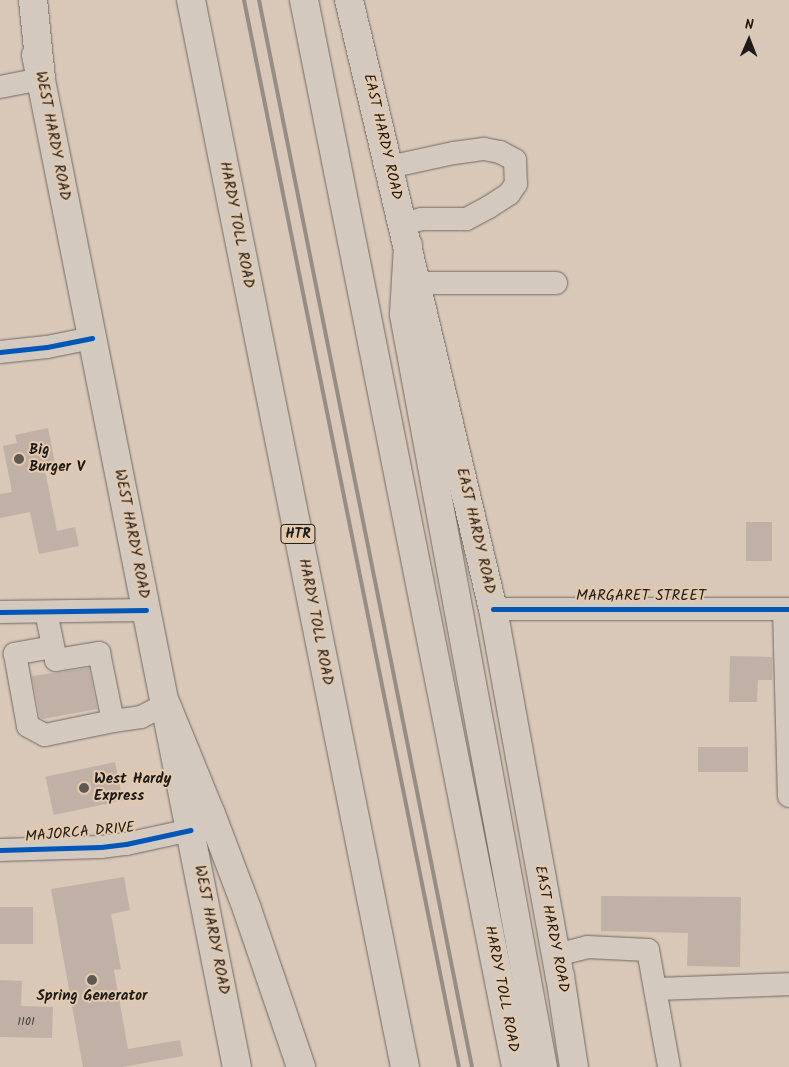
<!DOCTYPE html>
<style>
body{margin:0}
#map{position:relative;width:789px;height:1067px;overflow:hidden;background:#d9c7b8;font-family:Kalam,sans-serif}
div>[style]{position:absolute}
.building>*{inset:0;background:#c0b0a6;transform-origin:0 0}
.roads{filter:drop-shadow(0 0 1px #716962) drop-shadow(0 0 1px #716962)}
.minor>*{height:22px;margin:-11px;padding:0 11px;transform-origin:11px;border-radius:11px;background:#d3c9be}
.major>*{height:28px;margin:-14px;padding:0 14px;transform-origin:14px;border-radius:14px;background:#d3c9be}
.highway>*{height:28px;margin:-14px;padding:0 14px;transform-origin:14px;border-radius:14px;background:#d3c9be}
.rail>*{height:4px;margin:-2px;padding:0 2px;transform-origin:2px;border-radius:2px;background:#968e86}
.cycleway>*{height:5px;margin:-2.5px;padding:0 2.5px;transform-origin:2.5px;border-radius:2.5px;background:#0057b8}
.dots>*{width:14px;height:14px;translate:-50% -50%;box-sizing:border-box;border:2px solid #e5c9ac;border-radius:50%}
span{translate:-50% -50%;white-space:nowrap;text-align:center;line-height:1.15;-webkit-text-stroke:4px #e5c9ac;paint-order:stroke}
.number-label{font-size:12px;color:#474240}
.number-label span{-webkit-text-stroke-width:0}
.shield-label span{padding:1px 4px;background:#e5c9ac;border:1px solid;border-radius:4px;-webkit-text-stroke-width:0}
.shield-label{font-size:14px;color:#1c1c1c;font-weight:700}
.street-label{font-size:15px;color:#1c1c1c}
.poi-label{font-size:15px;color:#1c1c1c;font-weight:700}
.left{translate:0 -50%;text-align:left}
.north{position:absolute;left:724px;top:15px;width:50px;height:50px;-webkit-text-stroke:4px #e5c9ac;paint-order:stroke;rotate:1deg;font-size:14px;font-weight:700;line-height:20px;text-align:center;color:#1c1c1c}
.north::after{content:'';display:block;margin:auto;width:18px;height:22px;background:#1c1c1c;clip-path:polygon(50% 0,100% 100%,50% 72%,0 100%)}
</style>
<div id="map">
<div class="building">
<i style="clip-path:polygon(48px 428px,55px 463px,44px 465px,57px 531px,75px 527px,79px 546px,39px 554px,30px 512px,0 518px,0 494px,12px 492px,3px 446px,17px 443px,15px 435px)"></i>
<i style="left:746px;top:522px;width:26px;height:39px"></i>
<i style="clip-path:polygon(730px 656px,772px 657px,772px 680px,758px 680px,757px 702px,729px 702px)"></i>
<i style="clip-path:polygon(89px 668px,97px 709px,43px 719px,40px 717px,32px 676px)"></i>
<i style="left:698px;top:747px;width:50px;height:25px"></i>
<i style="left:115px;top:762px;width:39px;height:71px;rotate:78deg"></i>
<i style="clip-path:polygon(124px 877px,130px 910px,111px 914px,121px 969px,114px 970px,128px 1049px,180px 1040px,183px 1056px,122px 1067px,83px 1067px,51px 889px)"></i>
<i style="clip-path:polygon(601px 896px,741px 897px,740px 967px,687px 966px,688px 933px,601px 931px)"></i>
<i style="left:0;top:907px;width:33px;height:37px"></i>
<i style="clip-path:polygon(0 980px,22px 981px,21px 1006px,53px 1007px,52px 1038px,0 1037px)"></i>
</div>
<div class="roads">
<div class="minor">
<i style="left:0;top:87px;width:42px;rotate:-11deg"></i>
<i style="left:389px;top:167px;width:66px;rotate:-12.2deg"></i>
<i style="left:454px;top:153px;width:30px;rotate:-8deg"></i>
<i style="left:484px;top:149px;width:16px;rotate:11deg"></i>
<i style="left:500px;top:152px;width:17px;rotate:28deg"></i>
<i style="left:515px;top:160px;width:24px;rotate:88deg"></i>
<i style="left:516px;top:184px;width:12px;rotate:125deg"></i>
<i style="left:509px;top:194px;width:24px;rotate:147deg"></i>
<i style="left:489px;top:207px;width:26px;rotate:152deg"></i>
<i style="left:466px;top:219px;width:44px;rotate:180deg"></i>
<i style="left:422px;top:219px;width:20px;rotate:165deg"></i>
<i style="left:417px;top:283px;width:139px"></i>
<i style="left:0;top:352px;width:47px;rotate:-6.1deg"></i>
<i style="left:47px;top:347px;width:46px;rotate:-11.3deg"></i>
<i style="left:493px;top:609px;width:296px"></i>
<i style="left:784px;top:609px;width:187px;rotate:88.5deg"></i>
<i style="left:0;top:612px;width:146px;rotate:-0.8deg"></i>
<i style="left:46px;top:612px;width:49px;rotate:78.2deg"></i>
<i style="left:56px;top:660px;width:44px;rotate:-9.2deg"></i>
<i style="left:99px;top:653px;width:69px;rotate:78.4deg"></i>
<i style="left:113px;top:721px;width:28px;rotate:-8deg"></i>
<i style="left:141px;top:717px;width:28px;rotate:-27deg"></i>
<i style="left:53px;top:647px;width:39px;rotate:170deg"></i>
<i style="left:15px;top:654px;width:73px;rotate:79.8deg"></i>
<i style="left:28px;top:726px;width:19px;rotate:28deg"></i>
<i style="left:45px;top:735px;width:69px;rotate:-11.6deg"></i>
<i style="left:0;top:850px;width:101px;rotate:-1.7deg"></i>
<i style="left:101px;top:847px;width:25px;rotate:-7deg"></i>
<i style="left:126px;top:844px;width:66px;rotate:-12.2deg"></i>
<i style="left:556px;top:955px;width:32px;rotate:-14deg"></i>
<i style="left:587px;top:947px;width:61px;rotate:2.8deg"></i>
<i style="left:648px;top:950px;width:119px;rotate:79.8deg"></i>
<i style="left:655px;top:989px;width:134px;rotate:-2.1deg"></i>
</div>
<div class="major">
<i style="left:349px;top:0;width:626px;rotate:76.7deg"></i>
<i style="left:493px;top:609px;width:373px;rotate:79.7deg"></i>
<i style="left:560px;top:976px;width:92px;rotate:81.3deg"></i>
<i style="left:36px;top:55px;width:1032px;rotate:78.77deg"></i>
</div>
<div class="highway">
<i style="left:33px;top:0;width:79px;rotate:84.2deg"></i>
<i style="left:191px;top:0;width:1088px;rotate:78.66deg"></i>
<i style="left:304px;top:0;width:1088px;rotate:78.76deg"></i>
<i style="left:408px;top:245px;width:70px;rotate:93.3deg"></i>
<i style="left:404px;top:315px;width:765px;rotate:79.53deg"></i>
<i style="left:166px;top:704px;width:119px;rotate:67.8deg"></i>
<i style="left:211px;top:814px;width:102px;rotate:69.2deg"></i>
<i style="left:247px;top:909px;width:167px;rotate:71.1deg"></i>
</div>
</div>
<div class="rail">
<i style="left:244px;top:0;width:1088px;rotate:78.61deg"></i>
<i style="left:259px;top:0;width:1088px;rotate:78.71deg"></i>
</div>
<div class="cycleway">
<i style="left:0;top:352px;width:47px;rotate:-6.1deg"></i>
<i style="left:47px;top:347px;width:46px;rotate:-11.3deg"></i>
<i style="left:493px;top:609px;width:296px"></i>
<i style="left:0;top:612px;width:146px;rotate:-0.8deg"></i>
<i style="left:0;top:850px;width:101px;rotate:-1.7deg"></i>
<i style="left:101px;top:847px;width:25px;rotate:-7deg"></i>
<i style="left:126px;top:844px;width:66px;rotate:-12.2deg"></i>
</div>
<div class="dots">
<i style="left:19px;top:459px;background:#5e5853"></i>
<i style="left:84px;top:788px;background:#5e5853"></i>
<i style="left:92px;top:980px;background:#5e5853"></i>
</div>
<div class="number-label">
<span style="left:26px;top:1022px">1101</span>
</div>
<div class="shield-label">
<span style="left:298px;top:534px">HTR</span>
</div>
<div class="street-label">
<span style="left:52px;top:136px;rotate:79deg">WEST HARDY ROAD</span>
<span style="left:382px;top:137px;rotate:77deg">EAST HARDY ROAD</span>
<span style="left:236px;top:225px;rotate:79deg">HARDY TOLL ROAD</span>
<span style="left:475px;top:531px;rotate:77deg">EAST HARDY ROAD</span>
<span style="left:131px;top:534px;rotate:79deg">WEST HARDY ROAD</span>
<span style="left:641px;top:597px">MARGARET STREET</span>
<span style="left:315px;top:622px;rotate:79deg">HARDY TOLL ROAD</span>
<span style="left:80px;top:833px;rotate:-5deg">MAJORCA DRIVE</span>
<span style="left:551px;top:929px;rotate:79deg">EAST HARDY ROAD</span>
<span style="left:211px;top:930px;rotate:79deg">WEST HARDY ROAD</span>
<span style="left:501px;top:989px;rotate:79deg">HARDY TOLL ROAD</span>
</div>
<div class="poi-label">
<span class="left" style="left:29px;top:459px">Big<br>Burger V</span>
<span class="left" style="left:94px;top:788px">West Hardy<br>Express</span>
<span style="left:92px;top:997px">Spring Generator</span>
</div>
<div class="north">N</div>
</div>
